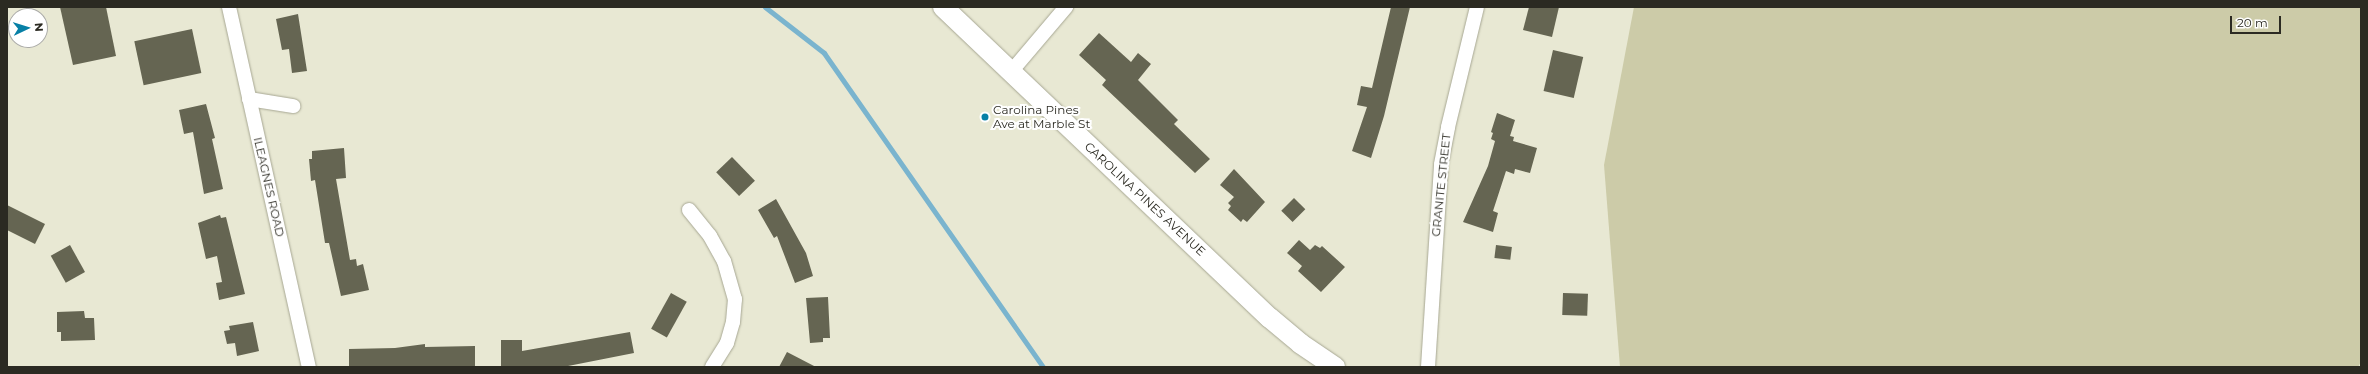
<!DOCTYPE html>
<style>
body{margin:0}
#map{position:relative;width:2368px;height:374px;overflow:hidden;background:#e8e8d3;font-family:Montserrat,sans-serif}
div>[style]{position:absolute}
.green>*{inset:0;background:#cccba8}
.stream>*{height:5px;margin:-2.5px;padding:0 2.5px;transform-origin:2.5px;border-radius:2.5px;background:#7ab4ce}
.building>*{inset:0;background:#656552;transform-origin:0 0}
.roads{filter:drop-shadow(0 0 1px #a7a793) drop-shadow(0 0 1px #a7a793)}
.street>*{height:14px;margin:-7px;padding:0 7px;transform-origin:7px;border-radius:7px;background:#fff}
.secondary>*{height:20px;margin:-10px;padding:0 10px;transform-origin:10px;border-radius:10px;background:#fff}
.dots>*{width:11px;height:11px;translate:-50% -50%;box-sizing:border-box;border:2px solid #fff;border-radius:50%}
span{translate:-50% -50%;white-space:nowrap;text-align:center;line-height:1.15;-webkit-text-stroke:4px #fff;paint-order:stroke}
.poi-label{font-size:12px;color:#2b2a22}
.left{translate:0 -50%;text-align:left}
.street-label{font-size:12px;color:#2b2a22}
.frame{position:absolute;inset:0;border:8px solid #2b2a22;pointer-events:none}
.north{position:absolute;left:8px;top:8px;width:40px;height:40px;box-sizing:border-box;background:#fff;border:1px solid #aaaaa7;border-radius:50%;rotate:86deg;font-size:11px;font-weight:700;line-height:16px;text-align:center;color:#2b2a22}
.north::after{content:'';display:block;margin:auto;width:14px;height:18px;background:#0780a6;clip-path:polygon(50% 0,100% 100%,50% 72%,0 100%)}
.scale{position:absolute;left:2230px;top:16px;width:51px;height:18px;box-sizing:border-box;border:2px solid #2b2a22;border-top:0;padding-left:5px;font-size:12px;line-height:14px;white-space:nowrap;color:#2b2a22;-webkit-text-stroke:3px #fff;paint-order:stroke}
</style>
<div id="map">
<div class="green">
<i style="clip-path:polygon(1634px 7px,2361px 7px,2361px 362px,2358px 367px,1620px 367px,1604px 165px)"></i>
</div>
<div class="stream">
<i style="left:765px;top:7px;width:75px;rotate:37.9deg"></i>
<i style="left:824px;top:53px;width:383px;rotate:55.1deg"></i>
</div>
<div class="building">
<i style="clip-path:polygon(60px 7px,106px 7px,116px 56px,73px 65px)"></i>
<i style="clip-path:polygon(1391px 7px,1410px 7px,1384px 116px,1371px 158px,1352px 151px,1367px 107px,1357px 105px,1361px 86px,1372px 88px)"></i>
<i style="clip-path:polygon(1529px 7px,1559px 7px,1552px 37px,1523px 30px)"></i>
<i style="clip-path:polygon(298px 14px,307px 71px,292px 73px,289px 49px,282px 50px,276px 19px)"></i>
<i style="left:192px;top:29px;width:45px;height:59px;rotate:78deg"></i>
<i style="clip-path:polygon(1099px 33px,1131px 62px,1138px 53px,1151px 64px,1138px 80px,1178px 120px,1174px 124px,1210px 159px,1195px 173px,1102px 85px,1106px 80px,1079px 55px)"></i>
<i style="left:1553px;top:50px;width:31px;height:42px;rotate:13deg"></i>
<i style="clip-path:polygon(206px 104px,215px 138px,212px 139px,223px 189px,204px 194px,193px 132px,184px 134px,179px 110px)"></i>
<i style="clip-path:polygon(1497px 113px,1515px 120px,1510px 136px,1514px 137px,1513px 141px,1537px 148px,1530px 173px,1515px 169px,1514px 174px,1506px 171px,1493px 211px,1498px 213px,1493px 232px,1463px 222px,1488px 166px,1495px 141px,1491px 139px,1493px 133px,1491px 132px)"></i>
<i style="clip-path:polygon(344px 148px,346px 178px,336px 179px,350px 260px,356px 259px,357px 266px,363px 264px,369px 290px,341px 296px,329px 243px,325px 243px,315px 180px,311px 181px,309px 159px,312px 159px,312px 151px)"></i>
<i style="left:732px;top:157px;width:33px;height:22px;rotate:46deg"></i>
<i style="clip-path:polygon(1234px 169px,1265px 202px,1247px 222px,1243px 219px,1241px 222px,1228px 210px,1231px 206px,1228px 203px,1234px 197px,1220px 185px)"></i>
<i style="left:1294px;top:198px;width:16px;height:18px;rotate:45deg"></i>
<i style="clip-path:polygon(776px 199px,806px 253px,813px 276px,795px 283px,777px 236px,774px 238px,758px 210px)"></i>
<i style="clip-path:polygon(7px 205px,45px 224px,35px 244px,7px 230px)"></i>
<i style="clip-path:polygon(220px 215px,221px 218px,226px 217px,245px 294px,219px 300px,216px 283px,222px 282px,217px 256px,206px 259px,198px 223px)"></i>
<i style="clip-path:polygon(1299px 240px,1310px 250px,1315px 245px,1320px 248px,1322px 246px,1345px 267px,1321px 292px,1298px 271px,1302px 266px,1287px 253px)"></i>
<i style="left:70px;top:245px;width:31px;height:22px;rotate:61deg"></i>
<i style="left:1496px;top:245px;width:16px;height:13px;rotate:7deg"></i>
<i style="left:671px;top:293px;width:18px;height:41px;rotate:29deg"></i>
<i style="left:1563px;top:293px;width:25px;height:22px;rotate:2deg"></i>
<i style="clip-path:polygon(828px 297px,830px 338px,823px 338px,823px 342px,810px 343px,806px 298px)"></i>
<i style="clip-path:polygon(84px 311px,85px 318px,94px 318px,95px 340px,61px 341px,61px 332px,57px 332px,57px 312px)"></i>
<i style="clip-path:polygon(253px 322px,259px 351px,237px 356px,235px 343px,227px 344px,224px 331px,230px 330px,229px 326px)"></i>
<i style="clip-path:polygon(630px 332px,634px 353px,563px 367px,501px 367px,501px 340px,522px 340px,522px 351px)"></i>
<i style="clip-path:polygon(425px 344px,425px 347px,475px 346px,475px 367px,349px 367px,349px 349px,395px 348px)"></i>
<i style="clip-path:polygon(787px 352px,816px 367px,779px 367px)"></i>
</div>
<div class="roads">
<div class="street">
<i style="left:229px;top:7px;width:369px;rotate:77.5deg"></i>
<i style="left:1010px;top:73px;width:87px;rotate:-49.7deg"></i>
<i style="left:249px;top:99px;width:45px;rotate:9deg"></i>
<i style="left:689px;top:210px;width:33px;rotate:51deg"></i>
<i style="left:710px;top:236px;width:29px;rotate:61deg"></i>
<i style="left:724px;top:261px;width:40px;rotate:74deg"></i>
<i style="left:735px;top:299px;width:23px;rotate:95deg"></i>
<i style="left:733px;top:322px;width:22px;rotate:106deg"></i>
<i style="left:727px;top:343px;width:28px;rotate:122deg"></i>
<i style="left:1428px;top:367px;width:203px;rotate:-86.3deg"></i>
<i style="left:1441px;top:164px;width:38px;rotate:-79deg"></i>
<i style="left:1448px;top:127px;width:123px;rotate:-76.4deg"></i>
</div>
<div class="secondary">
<i style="left:943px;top:7px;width:451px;rotate:43.6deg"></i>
<i style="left:1270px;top:318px;width:40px;rotate:40deg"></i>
<i style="left:1301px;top:344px;width:41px;rotate:34.1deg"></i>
</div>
</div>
<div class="dots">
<i style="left:985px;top:117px;background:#0780a6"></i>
</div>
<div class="poi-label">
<span class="left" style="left:993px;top:117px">Carolina Pines<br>Ave at Marble St</span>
</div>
<div class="street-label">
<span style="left:1441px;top:185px;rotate:-84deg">GRANITE STREET</span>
<span style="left:269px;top:187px;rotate:77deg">ILEAGNES ROAD</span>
<span style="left:1145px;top:199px;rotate:43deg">CAROLINA PINES AVENUE</span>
</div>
<div class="frame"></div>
<div class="north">N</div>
<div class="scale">20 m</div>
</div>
